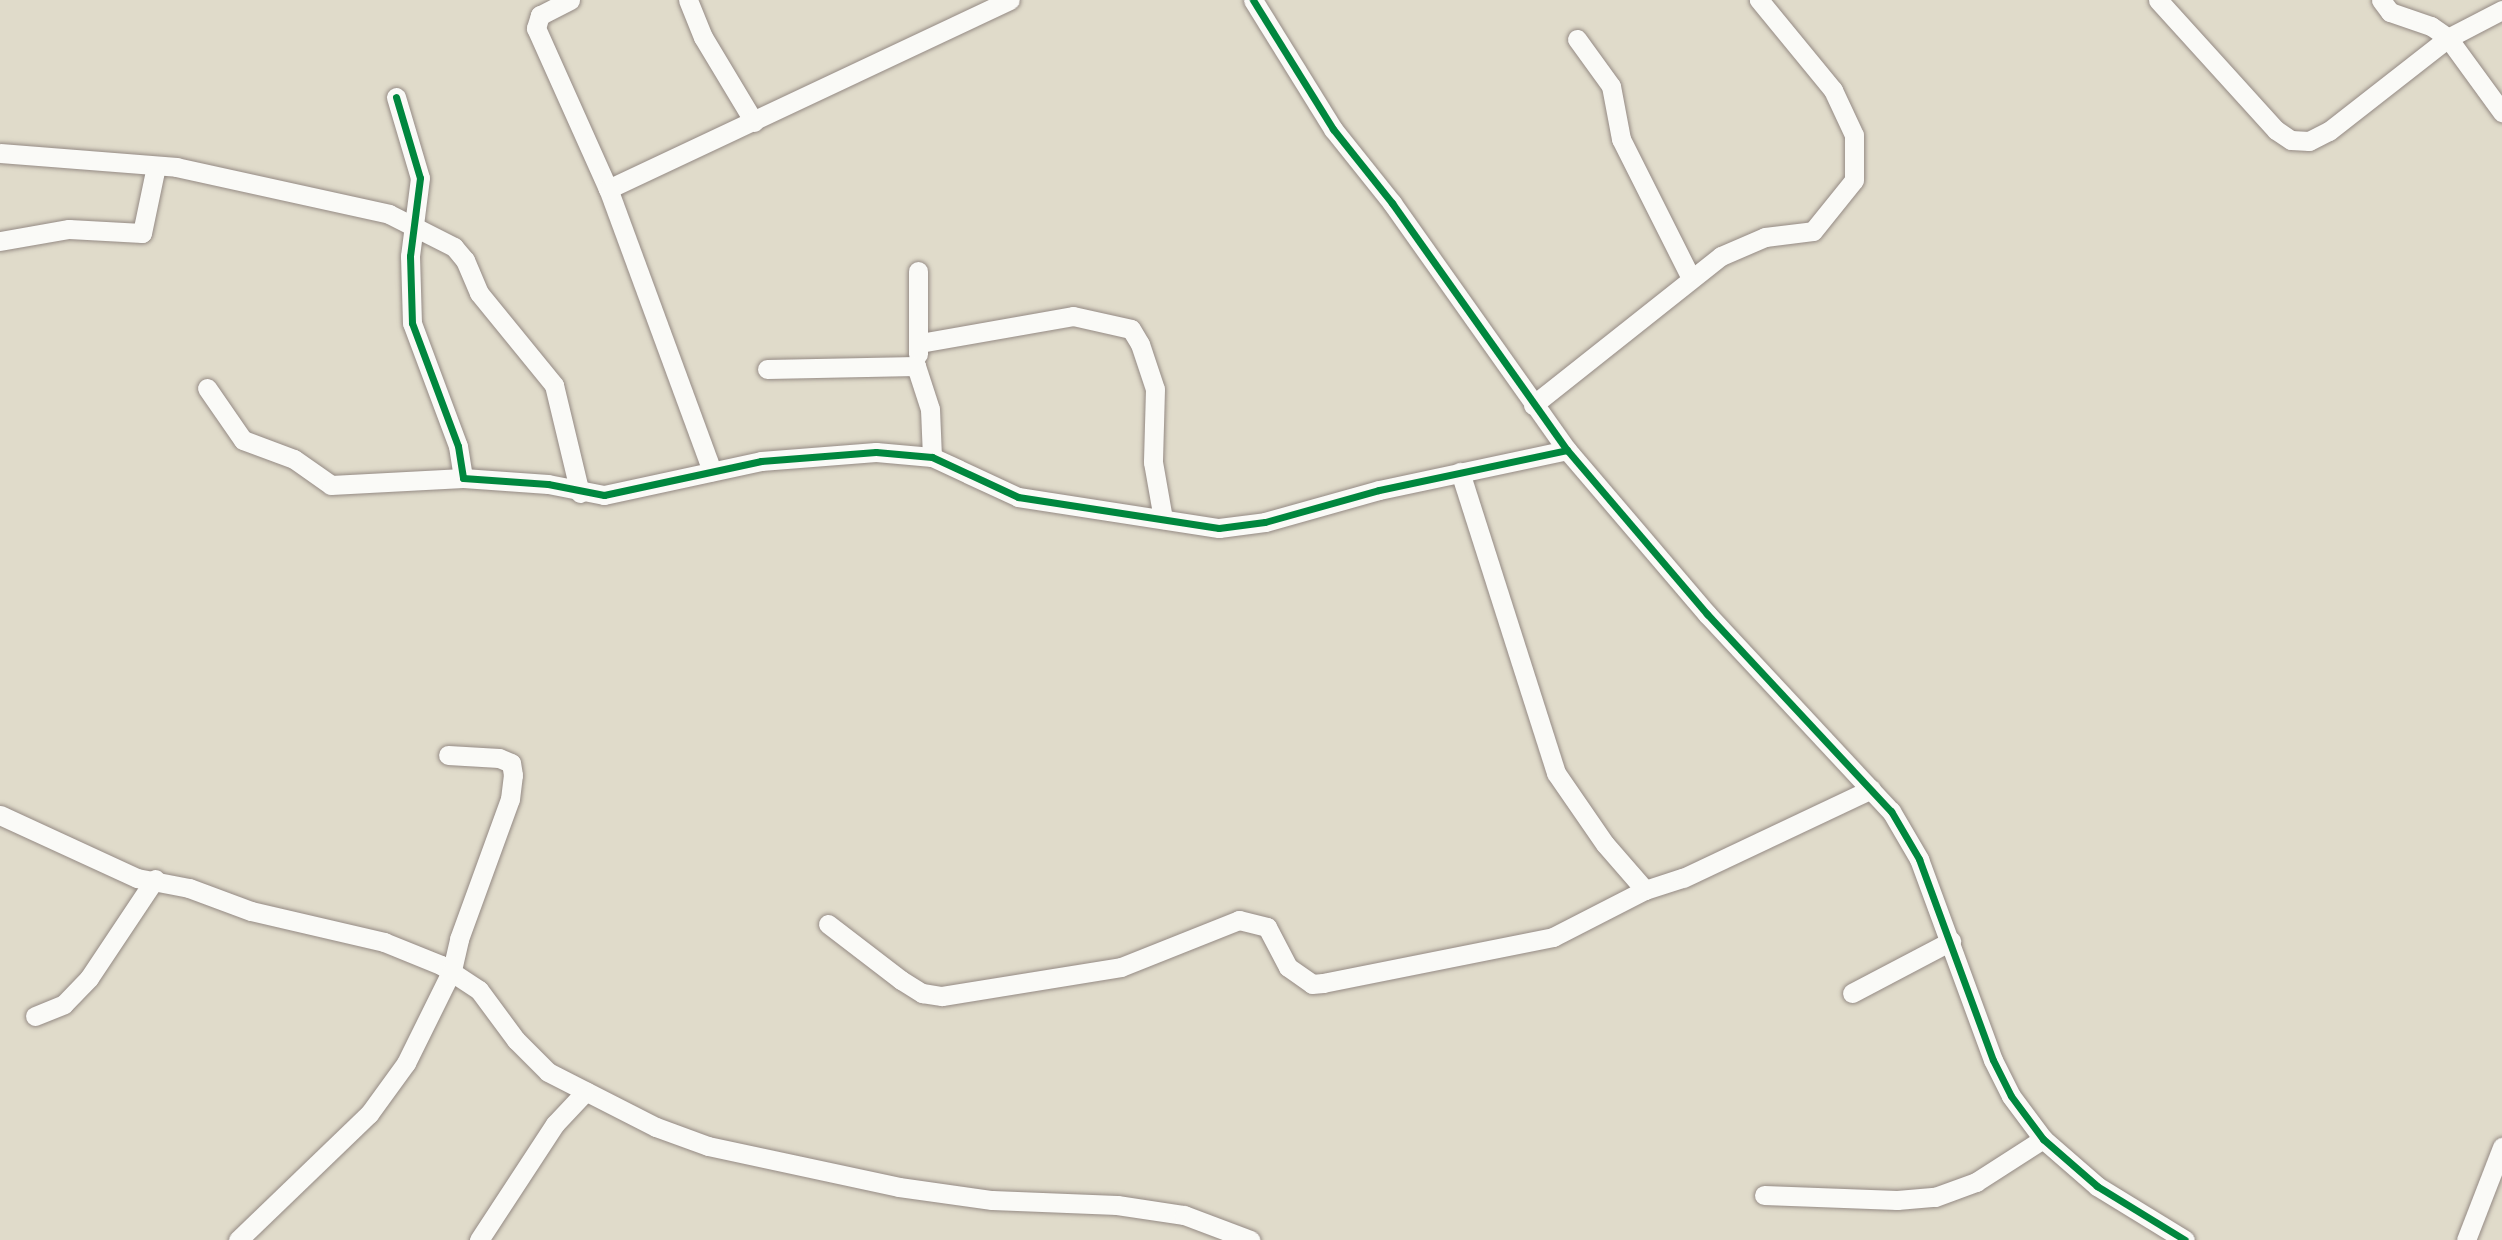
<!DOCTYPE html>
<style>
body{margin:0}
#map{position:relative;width:2502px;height:1240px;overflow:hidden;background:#e0dbca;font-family:"Old Standard TT",serif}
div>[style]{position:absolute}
.roads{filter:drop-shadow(0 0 2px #948a84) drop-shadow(0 0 2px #948a84)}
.minor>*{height:19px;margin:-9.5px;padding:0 9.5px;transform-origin:9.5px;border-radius:9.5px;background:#fafaf7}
.cycleway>*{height:7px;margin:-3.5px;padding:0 3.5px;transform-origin:3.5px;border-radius:3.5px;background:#00873e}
span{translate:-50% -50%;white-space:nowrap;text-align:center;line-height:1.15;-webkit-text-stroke:5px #fdfcf7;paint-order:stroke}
</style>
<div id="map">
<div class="roads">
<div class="minor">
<i style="left:570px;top:0;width:34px;rotate:153deg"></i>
<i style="left:540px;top:15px;width:14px;rotate:107deg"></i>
<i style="left:536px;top:28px;width:176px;rotate:65.9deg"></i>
<i style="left:688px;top:0;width:40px;rotate:68deg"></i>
<i style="left:703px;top:37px;width:99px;rotate:59deg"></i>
<i style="left:1253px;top:0;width:152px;rotate:58.2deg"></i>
<i style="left:1333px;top:129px;width:95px;rotate:51.4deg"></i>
<i style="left:1392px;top:203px;width:303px;rotate:54.7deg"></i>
<i style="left:1567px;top:450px;width:216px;rotate:49.5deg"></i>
<i style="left:1707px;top:614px;width:270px;rotate:47deg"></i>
<i style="left:1891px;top:811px;width:56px;rotate:59.7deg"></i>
<i style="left:1919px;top:859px;width:214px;rotate:69.8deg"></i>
<i style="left:1993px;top:1060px;width:40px;rotate:63.4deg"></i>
<i style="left:2011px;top:1096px;width:54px;rotate:53.3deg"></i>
<i style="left:2043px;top:1139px;width:72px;rotate:41deg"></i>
<i style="left:2097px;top:1186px;width:103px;rotate:31.5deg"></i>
<i style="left:2158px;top:0;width:176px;rotate:47.8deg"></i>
<i style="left:2276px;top:130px;width:18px;rotate:34deg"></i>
<i style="left:2291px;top:140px;width:18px;rotate:3deg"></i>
<i style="left:2309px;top:141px;width:22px;rotate:-27deg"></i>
<i style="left:2329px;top:131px;width:151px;rotate:-38deg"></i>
<i style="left:2448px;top:38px;width:61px;rotate:-27.4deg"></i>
<i style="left:2381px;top:0;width:15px;rotate:53deg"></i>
<i style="left:2390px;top:12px;width:43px;rotate:18.9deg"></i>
<i style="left:2431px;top:26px;width:21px;rotate:35deg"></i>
<i style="left:2448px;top:38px;width:92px;rotate:53.9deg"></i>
<i style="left:1577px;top:39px;width:58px;rotate:54.1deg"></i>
<i style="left:1611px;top:86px;width:54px;rotate:79.3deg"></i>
<i style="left:1621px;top:139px;width:153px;rotate:63.3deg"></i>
<i style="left:396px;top:97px;width:84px;rotate:73.5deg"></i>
<i style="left:420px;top:178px;width:79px;rotate:97.3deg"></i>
<i style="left:410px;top:256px;width:67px;rotate:88.3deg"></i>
<i style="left:412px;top:323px;width:131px;rotate:69.5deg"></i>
<i style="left:458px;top:446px;width:32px;rotate:81deg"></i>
<i style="left:463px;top:478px;width:85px;rotate:4deg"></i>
<i style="left:548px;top:484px;width:57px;rotate:11.1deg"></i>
<i style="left:604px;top:495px;width:161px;rotate:-12.2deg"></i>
<i style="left:761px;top:461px;width:115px;rotate:-4.5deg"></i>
<i style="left:876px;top:452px;width:56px;rotate:5.1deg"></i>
<i style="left:932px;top:457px;width:95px;rotate:24.9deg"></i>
<i style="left:1018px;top:497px;width:203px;rotate:8.8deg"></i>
<i style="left:1219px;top:528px;width:46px;rotate:-7.4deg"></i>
<i style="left:1265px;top:522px;width:118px;rotate:-15.7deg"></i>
<i style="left:1379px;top:490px;width:192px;rotate:-12deg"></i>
<i style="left:0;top:153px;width:177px;rotate:4.5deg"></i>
<i style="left:176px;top:167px;width:218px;rotate:12.4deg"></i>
<i style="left:389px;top:214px;width:73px;rotate:26.9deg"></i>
<i style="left:454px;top:247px;width:17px;rotate:50deg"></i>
<i style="left:465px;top:260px;width:36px;rotate:67deg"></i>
<i style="left:479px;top:293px;width:119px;rotate:50.8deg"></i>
<i style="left:554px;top:385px;width:111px;rotate:76.5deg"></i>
<i style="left:0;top:241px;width:70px;rotate:-9.9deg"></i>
<i style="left:69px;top:229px;width:73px;rotate:3.1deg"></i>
<i style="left:142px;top:233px;width:68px;rotate:-78.2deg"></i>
<i style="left:920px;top:343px;width:155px;rotate:-10deg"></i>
<i style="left:1073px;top:316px;width:59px;rotate:12.6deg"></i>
<i style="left:1131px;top:329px;width:17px;rotate:59deg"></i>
<i style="left:1140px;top:344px;width:47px;rotate:71.6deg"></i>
<i style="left:1155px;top:389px;width:73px;rotate:91.6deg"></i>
<i style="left:1153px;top:462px;width:58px;rotate:80deg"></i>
<i style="left:918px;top:354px;width:83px;rotate:-90deg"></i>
<i style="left:767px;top:369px;width:149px;rotate:-1.2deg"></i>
<i style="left:916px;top:366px;width:45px;rotate:72deg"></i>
<i style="left:930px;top:409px;width:48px;rotate:87.6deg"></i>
<i style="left:207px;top:388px;width:63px;rotate:55.3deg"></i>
<i style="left:243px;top:440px;width:54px;rotate:20.4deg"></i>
<i style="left:294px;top:459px;width:45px;rotate:35.1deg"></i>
<i style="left:331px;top:485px;width:132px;rotate:-3deg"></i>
<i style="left:1533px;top:405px;width:240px;rotate:-38.4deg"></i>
<i style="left:1721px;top:256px;width:48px;rotate:-23.4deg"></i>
<i style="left:1765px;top:237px;width:48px;rotate:-7.1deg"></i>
<i style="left:1813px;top:231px;width:65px;rotate:-51.2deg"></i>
<i style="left:1854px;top:180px;width:45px;rotate:-90deg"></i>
<i style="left:1854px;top:135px;width:50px;rotate:-115deg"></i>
<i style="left:1833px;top:90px;width:117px;rotate:-129.4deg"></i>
<i style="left:712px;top:471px;width:301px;rotate:-110.2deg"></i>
<i style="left:608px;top:189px;width:444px;rotate:-25.2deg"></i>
<i style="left:1460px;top:472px;width:316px;rotate:72.3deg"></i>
<i style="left:1556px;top:773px;width:86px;rotate:55.4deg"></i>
<i style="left:1605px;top:844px;width:61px;rotate:49deg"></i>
<i style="left:0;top:815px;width:151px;rotate:24.7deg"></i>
<i style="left:137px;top:878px;width:53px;rotate:10.9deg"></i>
<i style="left:189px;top:888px;width:66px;rotate:20.4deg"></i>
<i style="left:251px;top:911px;width:137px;rotate:13.1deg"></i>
<i style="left:384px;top:942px;width:61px;rotate:22deg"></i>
<i style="left:441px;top:965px;width:45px;rotate:33.3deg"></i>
<i style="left:479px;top:990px;width:62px;rotate:53.5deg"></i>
<i style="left:516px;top:1040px;width:45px;rotate:45deg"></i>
<i style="left:548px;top:1072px;width:121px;rotate:27deg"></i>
<i style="left:656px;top:1127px;width:55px;rotate:20.1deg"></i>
<i style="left:708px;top:1146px;width:195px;rotate:12.1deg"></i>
<i style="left:899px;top:1187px;width:94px;rotate:8deg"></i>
<i style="left:992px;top:1200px;width:125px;rotate:2.3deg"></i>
<i style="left:1117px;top:1205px;width:68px;rotate:8.5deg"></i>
<i style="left:1184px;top:1215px;width:71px;rotate:20.7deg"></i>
<i style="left:828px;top:924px;width:92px;rotate:37.5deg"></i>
<i style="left:901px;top:980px;width:25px;rotate:32deg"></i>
<i style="left:922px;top:993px;width:20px;rotate:9deg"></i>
<i style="left:942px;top:996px;width:181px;rotate:-9.2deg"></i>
<i style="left:1121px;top:967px;width:127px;rotate:-21.7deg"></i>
<i style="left:1239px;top:920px;width:29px;rotate:14deg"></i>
<i style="left:1267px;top:927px;width:45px;rotate:62.3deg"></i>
<i style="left:1288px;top:967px;width:29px;rotate:35deg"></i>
<i style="left:1312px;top:984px;width:11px;rotate:-5deg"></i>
<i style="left:1323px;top:983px;width:235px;rotate:-11.3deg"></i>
<i style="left:1553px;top:937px;width:103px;rotate:-27.1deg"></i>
<i style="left:1645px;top:890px;width:40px;rotate:-18deg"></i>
<i style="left:1683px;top:878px;width:208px;rotate:-25.3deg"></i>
<i style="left:1852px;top:993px;width:112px;rotate:-27.7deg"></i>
<i style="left:35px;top:1016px;width:31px;rotate:-22deg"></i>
<i style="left:64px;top:1004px;width:36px;rotate:-46deg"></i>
<i style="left:89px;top:978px;width:119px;rotate:-56.3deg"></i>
<i style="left:1764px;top:1195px;width:133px;rotate:2.2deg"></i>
<i style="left:1897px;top:1200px;width:38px;rotate:-5deg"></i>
<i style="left:1935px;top:1197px;width:44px;rotate:-20.1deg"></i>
<i style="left:1976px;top:1182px;width:80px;rotate:-32.7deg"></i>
<i style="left:238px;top:1240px;width:182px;rotate:-43.9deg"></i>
<i style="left:369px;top:1114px;width:63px;rotate:-54deg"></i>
<i style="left:406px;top:1063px;width:104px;rotate:-63.7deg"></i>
<i style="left:452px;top:970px;width:32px;rotate:-77deg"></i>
<i style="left:459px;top:939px;width:149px;rotate:-70deg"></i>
<i style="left:510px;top:799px;width:24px;rotate:-83deg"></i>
<i style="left:513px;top:775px;width:12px;rotate:-99deg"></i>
<i style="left:511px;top:763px;width:13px;rotate:-157deg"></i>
<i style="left:499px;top:758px;width:51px;rotate:-176.6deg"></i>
<i style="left:479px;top:1240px;width:139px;rotate:-56.8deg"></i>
<i style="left:555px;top:1124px;width:45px;rotate:-46.8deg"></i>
<i style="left:2466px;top:1240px;width:100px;rotate:-68.8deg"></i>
</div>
</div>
<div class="cycleway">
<i style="left:1253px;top:0;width:152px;rotate:58.2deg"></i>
<i style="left:1333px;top:129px;width:95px;rotate:51.4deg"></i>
<i style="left:1392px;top:203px;width:303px;rotate:54.7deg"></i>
<i style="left:1567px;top:450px;width:216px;rotate:49.5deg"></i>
<i style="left:1707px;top:614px;width:270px;rotate:47deg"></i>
<i style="left:1891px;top:811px;width:56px;rotate:59.7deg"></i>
<i style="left:1919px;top:859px;width:214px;rotate:69.8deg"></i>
<i style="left:1993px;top:1060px;width:40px;rotate:63.4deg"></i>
<i style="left:2011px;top:1096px;width:54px;rotate:53.3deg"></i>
<i style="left:2043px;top:1139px;width:72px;rotate:41deg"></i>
<i style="left:2097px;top:1186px;width:103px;rotate:31.5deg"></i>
<i style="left:396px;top:97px;width:84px;rotate:73.5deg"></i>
<i style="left:420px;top:178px;width:79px;rotate:97.3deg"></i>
<i style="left:410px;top:256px;width:67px;rotate:88.3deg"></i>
<i style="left:412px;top:323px;width:131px;rotate:69.5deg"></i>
<i style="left:458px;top:446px;width:32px;rotate:81deg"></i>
<i style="left:463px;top:478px;width:85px;rotate:4deg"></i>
<i style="left:548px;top:484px;width:57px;rotate:11.1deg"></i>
<i style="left:604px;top:495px;width:161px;rotate:-12.2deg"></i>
<i style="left:761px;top:461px;width:115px;rotate:-4.5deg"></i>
<i style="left:876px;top:452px;width:56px;rotate:5.1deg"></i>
<i style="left:932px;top:457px;width:95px;rotate:24.9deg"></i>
<i style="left:1018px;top:497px;width:203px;rotate:8.8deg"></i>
<i style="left:1219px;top:528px;width:46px;rotate:-7.4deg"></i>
<i style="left:1265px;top:522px;width:118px;rotate:-15.7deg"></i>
<i style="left:1379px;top:490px;width:192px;rotate:-12deg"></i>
</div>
</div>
